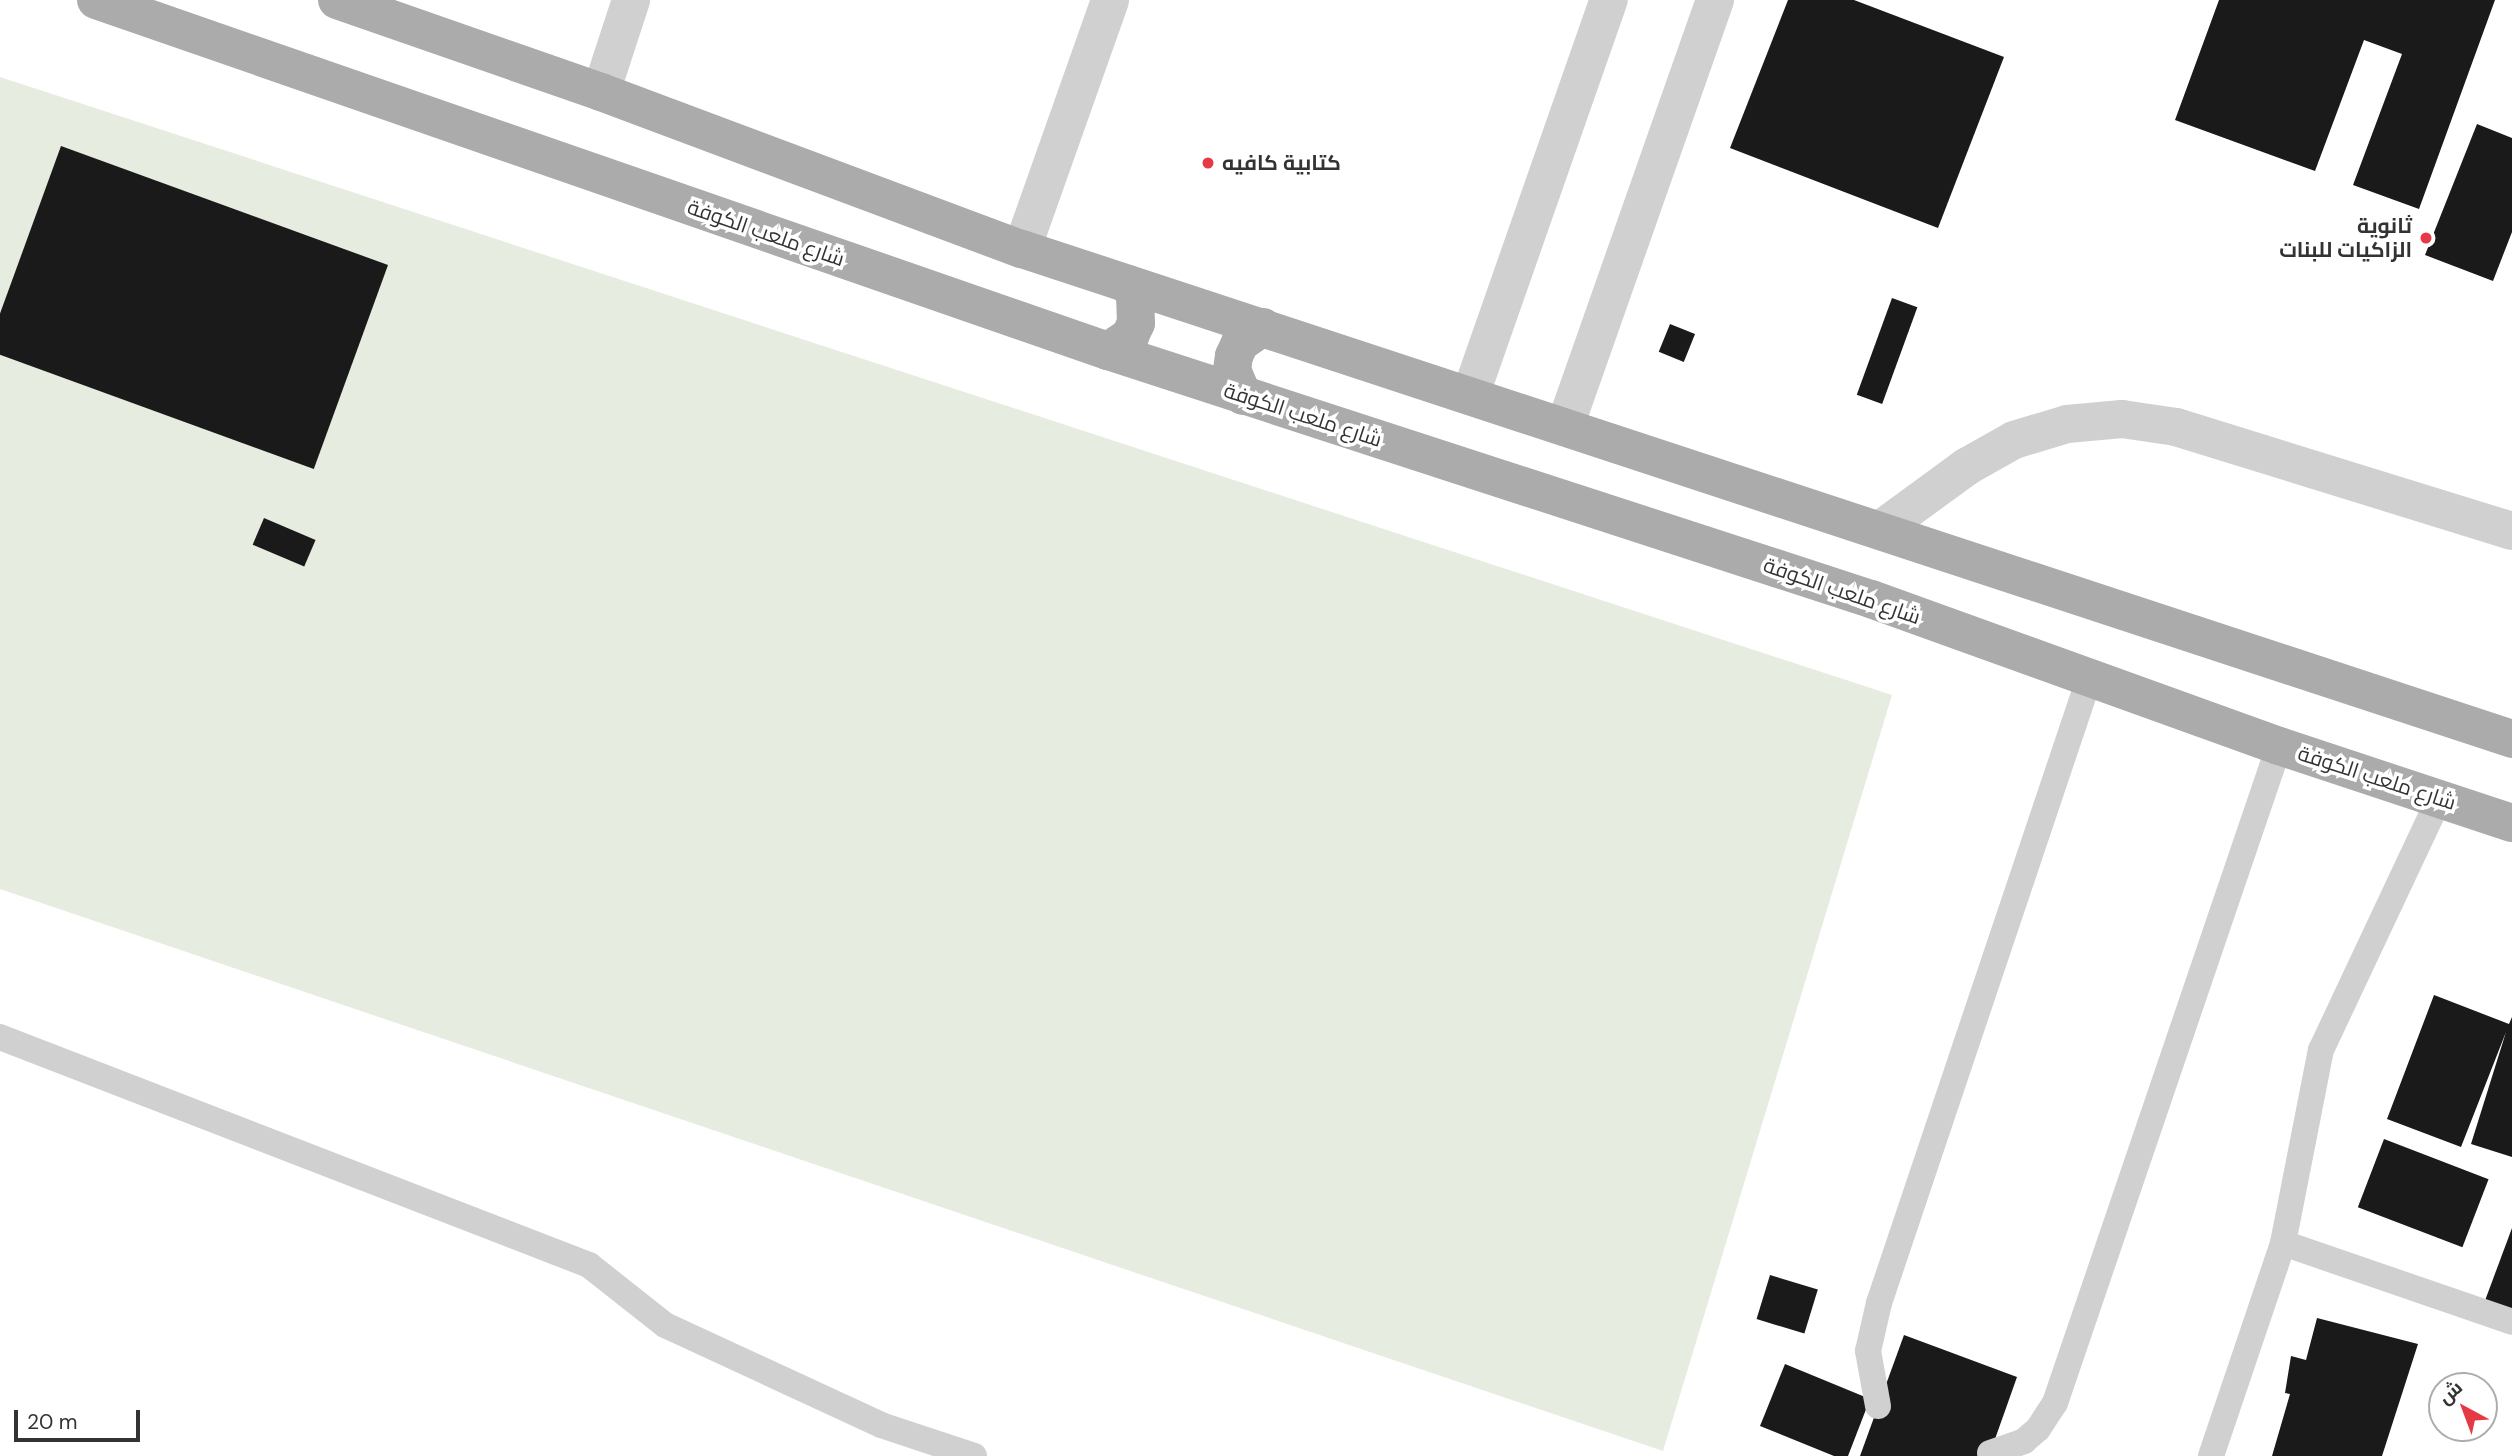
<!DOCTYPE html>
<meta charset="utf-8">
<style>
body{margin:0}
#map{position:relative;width:2512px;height:1456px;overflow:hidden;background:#fff;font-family:"DM Sans",Cairo,sans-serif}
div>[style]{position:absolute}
.green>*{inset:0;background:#e6ecdf}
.building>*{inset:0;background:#1a1a1a;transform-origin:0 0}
.service>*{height:26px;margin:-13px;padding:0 13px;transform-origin:13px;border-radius:13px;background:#d0d0d0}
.minor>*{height:38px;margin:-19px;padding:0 19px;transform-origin:19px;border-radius:19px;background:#d0d0d0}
.primary>*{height:38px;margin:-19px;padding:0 19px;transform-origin:19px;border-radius:19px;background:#ababab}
.dots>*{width:19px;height:19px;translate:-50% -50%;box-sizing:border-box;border:4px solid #fff;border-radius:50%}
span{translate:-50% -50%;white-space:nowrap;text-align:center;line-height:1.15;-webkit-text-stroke:7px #fff;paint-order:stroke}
.poi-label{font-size:21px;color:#333;font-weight:700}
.left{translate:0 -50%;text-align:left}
.right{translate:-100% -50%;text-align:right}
.street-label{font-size:21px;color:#333}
.north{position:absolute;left:2428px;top:1372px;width:70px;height:70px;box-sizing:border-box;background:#fff;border:2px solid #adadad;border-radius:50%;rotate:319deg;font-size:19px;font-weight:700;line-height:28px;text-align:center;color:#333}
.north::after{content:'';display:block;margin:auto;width:24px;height:32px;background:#e63946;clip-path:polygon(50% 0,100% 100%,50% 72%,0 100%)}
.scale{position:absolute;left:14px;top:1410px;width:126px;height:32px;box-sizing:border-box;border:4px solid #333;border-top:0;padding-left:9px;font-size:21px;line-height:24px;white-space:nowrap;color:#333;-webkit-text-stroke:5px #fff;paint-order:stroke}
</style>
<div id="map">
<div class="green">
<i style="clip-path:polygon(0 77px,1892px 695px,1663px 1451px,0 889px)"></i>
</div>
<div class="building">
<i style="clip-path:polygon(1788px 0,1854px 0,2004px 57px,1938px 228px,1730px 148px)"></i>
<i style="clip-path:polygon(2219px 0,2495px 0,2419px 209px,2353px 185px,2402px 54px,2364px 40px,2315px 171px,2175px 120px)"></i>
<i style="clip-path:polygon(2477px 124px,2512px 138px,2512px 232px,2493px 281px,2425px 255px)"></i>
<i style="left:61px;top:146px;width:348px;height:217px;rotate:20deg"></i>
<i style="left:1892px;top:298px;width:27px;height:103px;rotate:20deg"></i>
<i style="left:1670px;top:324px;width:27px;height:30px;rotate:22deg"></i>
<i style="left:264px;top:518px;width:56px;height:29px;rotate:23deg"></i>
<i style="clip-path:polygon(2434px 995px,2509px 1024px,2512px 1017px,2512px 1157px,2471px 1144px,2506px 1032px,2461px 1147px,2387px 1119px)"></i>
<i style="left:2384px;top:1139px;width:112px;height:73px;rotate:21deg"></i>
<i style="clip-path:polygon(2512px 1228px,2512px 1317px,2483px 1306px)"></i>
<i style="left:1770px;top:1275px;width:50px;height:46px;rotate:17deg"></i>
<i style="clip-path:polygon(2317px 1318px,2418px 1344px,2382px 1456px,2272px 1456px,2290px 1394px,2285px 1393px,2291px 1356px,2306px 1360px)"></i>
<i style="clip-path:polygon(1904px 1335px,2017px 1377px,1989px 1456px,1860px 1456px)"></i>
<i style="clip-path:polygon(1785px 1364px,1870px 1399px,1848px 1456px,1834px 1456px,1760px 1426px)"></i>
</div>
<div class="service">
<i style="left:0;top:1037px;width:632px;rotate:21.16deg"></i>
<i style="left:589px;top:1265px;width:97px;rotate:38.3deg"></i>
<i style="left:665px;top:1325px;width:238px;rotate:24.8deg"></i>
<i style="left:881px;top:1425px;width:98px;rotate:18.4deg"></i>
<i style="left:2283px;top:1243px;width:242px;rotate:19deg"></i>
<i style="left:1878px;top:1406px;width:56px;rotate:-100.3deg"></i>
<i style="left:1868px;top:1351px;width:49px;rotate:-77.1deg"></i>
<i style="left:1879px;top:1303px;width:658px;rotate:-71.4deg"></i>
<i style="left:1990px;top:1453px;width:36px;rotate:-19deg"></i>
<i style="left:2024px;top:1441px;width:18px;rotate:-41deg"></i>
<i style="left:2038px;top:1429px;width:31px;rotate:-57deg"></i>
<i style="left:2055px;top:1403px;width:694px;rotate:-71.17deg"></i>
<i style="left:2211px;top:1456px;width:225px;rotate:-71.3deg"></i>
<i style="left:2283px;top:1243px;width:197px;rotate:-78.9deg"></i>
<i style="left:2321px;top:1050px;width:277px;rotate:-64.8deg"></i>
</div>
<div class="minor">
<i style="left:601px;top:92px;width:97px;rotate:-71.9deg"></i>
<i style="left:1022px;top:249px;width:264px;rotate:-70.5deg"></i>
<i style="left:1470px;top:396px;width:420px;rotate:-70.7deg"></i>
<i style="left:1565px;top:426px;width:452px;rotate:-70.6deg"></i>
<i style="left:1880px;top:530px;width:107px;rotate:-36.2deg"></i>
<i style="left:1966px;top:467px;width:55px;rotate:-29.4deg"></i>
<i style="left:2014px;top:440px;width:55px;rotate:-16.8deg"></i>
<i style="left:2067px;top:424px;width:55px;rotate:-5.2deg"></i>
<i style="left:2122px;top:419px;width:55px;rotate:8.4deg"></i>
<i style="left:2176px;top:427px;width:352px;rotate:17.2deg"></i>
</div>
<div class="primary">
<i style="left:96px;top:0;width:1071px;rotate:19.13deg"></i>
<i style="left:1108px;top:351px;width:802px;rotate:18.01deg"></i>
<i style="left:1871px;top:599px;width:434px;rotate:19.8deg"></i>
<i style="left:2279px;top:746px;width:245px;rotate:18.3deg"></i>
<i style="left:337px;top:0;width:280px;rotate:19.2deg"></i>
<i style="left:601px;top:92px;width:449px;rotate:20.5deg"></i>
<i style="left:1022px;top:249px;width:1569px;rotate:18.2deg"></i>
<i style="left:1108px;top:351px;width:27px;rotate:-34deg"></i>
<i style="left:1130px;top:336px;width:14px;rotate:-65deg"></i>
<i style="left:1136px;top:323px;width:28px;rotate:-92deg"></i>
<i style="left:1135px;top:295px;width:13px;rotate:-122deg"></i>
<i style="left:1243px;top:396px;width:28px;rotate:-113deg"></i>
<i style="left:1232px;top:370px;width:14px;rotate:-82deg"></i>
<i style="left:1234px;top:356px;width:14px;rotate:-65deg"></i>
<i style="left:1240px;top:343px;width:28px;rotate:-35deg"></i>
</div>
<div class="dots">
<i style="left:1208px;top:163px;background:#e63946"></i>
<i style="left:2426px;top:238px;background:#e63946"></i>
</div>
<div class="poi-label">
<span class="left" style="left:1222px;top:163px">كتابية كافيه</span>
<span class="right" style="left:2412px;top:238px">ثانوية<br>الزاكيات للبنات</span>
</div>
<div class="street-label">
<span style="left:766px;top:233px;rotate:19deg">شارع ملعب الكوفة</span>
<span style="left:1303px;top:415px;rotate:18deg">شارع ملعب الكوفة</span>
<span style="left:1842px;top:591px;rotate:19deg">شارع ملعب الكوفة</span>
<span style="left:2377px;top:778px;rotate:18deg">شارع ملعب الكوفة</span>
</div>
<div class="north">ش</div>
<div class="scale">20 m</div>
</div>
